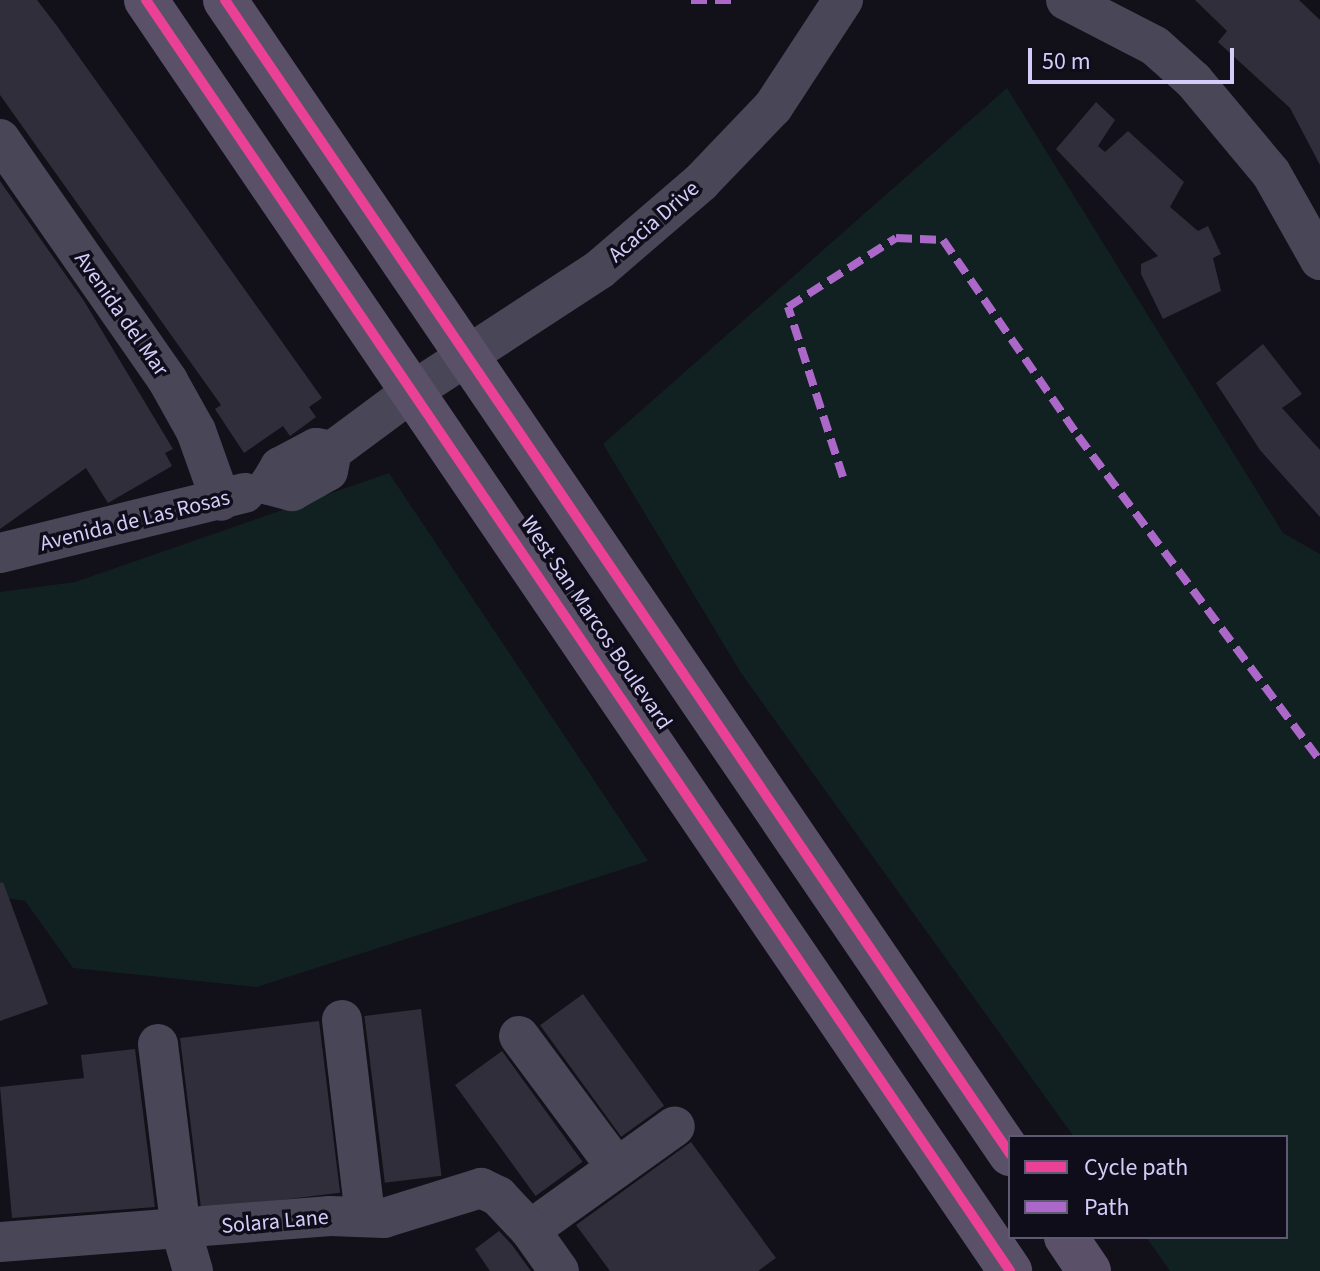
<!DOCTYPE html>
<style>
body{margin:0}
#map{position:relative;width:1320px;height:1271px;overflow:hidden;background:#121018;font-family:"Source Sans 3",sans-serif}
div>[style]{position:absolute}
.green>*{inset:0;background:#112122}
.building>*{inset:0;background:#302e3a;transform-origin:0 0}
.minor>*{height:40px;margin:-20px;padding:0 20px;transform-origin:20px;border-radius:20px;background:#484657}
.major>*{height:44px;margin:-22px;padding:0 22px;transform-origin:22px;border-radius:22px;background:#5a5168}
.quiet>*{height:8px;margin-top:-4px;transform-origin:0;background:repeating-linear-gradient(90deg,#ac68c9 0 16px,transparent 0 24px)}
.cycleway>*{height:10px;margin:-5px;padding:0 5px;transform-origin:5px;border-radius:5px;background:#ea4096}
span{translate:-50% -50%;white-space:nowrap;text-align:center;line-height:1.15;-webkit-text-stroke:7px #100d1b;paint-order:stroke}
.street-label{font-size:22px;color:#d4cdf9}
.legend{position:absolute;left:1008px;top:1135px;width:280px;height:104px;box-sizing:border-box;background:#100d1b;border:2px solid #5e5a74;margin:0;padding:10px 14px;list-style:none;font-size:24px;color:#d4cdf9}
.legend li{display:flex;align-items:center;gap:16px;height:40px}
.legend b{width:40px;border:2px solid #5e5a74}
.scale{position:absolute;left:1028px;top:48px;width:206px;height:36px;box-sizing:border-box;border:4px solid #d4cdf9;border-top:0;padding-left:10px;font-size:24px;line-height:28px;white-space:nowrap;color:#d4cdf9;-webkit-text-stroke:6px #100d1b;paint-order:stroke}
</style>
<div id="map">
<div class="green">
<i style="clip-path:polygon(1007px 88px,1283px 533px,1320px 554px,1320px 1271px,1170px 1271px,1146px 1237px,1286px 1237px,1286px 1137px,1074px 1137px,741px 673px,603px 444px)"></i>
<i style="clip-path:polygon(389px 473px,648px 861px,257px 987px,73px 968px,25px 901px,0 897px,0 592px,75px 582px)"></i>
</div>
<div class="building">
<i style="clip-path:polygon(0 0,37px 0,57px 26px,322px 398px,309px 407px,316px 417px,290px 436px,283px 426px,244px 453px,215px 409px,221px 405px,0 95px)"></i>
<i style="clip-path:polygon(1195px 0,1299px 0,1320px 20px,1320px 165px,1290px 108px,1218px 42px,1227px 31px)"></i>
<i style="clip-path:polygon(1096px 102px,1115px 120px,1098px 146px,1105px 152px,1128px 131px,1184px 182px,1170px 207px,1198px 231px,1208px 226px,1221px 254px,1213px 258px,1221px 291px,1163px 319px,1141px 274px,1141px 264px,1158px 256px,1056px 149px)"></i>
<i style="clip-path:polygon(0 181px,84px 301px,173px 449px,165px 453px,172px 466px,108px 503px,86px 468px,0 529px)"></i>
<i style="clip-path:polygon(1263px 344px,1302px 394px,1282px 408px,1320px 450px,1320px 517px,1260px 450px,1216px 383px)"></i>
<i style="clip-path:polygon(3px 882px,48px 1004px,0 1021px,0 883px)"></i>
<i style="left:583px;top:994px;width:138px;height:53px;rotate:54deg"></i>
<i style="left:421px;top:1009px;width:168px;height:57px;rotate:83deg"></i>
<i style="left:319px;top:1021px;width:173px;height:140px;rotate:83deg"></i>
<i style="clip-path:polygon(135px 1049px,155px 1207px,12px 1218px,0 1087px,84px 1078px,81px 1055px)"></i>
<i style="left:502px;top:1051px;width:137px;height:58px;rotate:54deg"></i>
<i style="clip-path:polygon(691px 1142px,776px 1258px,758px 1271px,610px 1271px,576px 1225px)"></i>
<i style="clip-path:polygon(499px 1231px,512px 1245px,531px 1271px,490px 1271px,475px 1249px)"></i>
</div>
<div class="minor">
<i style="left:1066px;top:0;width:100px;rotate:27.3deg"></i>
<i style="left:1155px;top:46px;width:52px;rotate:41.9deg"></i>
<i style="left:1194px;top:81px;width:120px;rotate:50.1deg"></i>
<i style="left:1271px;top:173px;width:100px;rotate:60.6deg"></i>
<i style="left:0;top:139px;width:295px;rotate:55.2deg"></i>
<i style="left:168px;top:381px;width:57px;rotate:60.8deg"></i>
<i style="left:196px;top:431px;width:74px;rotate:70.3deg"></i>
<i style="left:332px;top:451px;width:16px;rotate:-169deg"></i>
<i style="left:316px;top:448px;width:41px;rotate:152.2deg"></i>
<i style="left:280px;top:467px;width:21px;rotate:121deg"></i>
<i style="left:269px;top:485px;width:24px;rotate:15deg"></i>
<i style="left:292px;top:491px;width:41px;rotate:-29.1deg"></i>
<i style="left:328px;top:471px;width:20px;rotate:-79deg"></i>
<i style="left:332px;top:451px;width:101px;rotate:-36.5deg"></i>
<i style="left:413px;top:391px;width:223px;rotate:-33.1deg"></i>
<i style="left:600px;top:269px;width:133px;rotate:-40.7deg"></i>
<i style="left:701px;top:182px;width:104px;rotate:-46.2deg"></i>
<i style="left:773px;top:107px;width:128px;rotate:-56.8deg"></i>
<i style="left:0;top:553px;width:252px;rotate:-13.8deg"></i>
<i style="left:342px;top:1020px;width:198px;rotate:83.3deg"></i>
<i style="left:519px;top:1036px;width:164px;rotate:53.4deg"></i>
<i style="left:158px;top:1044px;width:187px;rotate:83deg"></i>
<i style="left:181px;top:1230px;width:43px;rotate:73.7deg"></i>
<i style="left:530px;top:1230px;width:178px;rotate:-35.6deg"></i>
<i style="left:0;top:1242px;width:331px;rotate:-4.5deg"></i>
<i style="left:330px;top:1216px;width:54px;rotate:2.1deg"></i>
<i style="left:384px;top:1218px;width:102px;rotate:-17.2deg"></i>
<i style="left:481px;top:1188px;width:19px;rotate:25deg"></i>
<i style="left:498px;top:1196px;width:47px;rotate:46.7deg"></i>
<i style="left:530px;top:1230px;width:50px;rotate:54.7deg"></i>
</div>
<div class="major">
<i style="left:146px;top:0;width:1537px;rotate:55.79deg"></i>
<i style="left:225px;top:0;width:1396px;rotate:55.77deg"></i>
<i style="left:1066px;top:1237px;width:41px;rotate:55.9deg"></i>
</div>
<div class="quiet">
<i style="left:691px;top:0;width:41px"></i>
<i style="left:843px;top:477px;width:179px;rotate:-107.9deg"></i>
<i style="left:788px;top:307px;width:128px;rotate:-32.6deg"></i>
<i style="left:896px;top:238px;width:47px;rotate:2.4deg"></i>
<i style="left:943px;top:240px;width:238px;rotate:55.4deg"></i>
<i style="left:1078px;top:436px;width:405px;rotate:53.3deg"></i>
</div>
<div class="cycleway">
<i style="left:146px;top:0;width:1537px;rotate:55.79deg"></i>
<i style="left:225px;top:0;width:1396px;rotate:55.77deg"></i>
</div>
<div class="street-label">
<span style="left:654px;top:222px;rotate:-41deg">Acacia Drive</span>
<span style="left:121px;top:314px;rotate:55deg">Avenida del Mar</span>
<span style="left:135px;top:521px;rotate:-14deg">Avenida de Las Rosas</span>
<span style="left:596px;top:623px;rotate:56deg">West San Marcos Boulevard</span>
<span style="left:275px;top:1222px;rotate:-5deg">Solara Lane</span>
</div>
<ul class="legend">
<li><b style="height:10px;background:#ea4096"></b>Cycle path</li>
<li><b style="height:10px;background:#ac68c9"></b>Path</li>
</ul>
<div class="scale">50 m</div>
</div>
